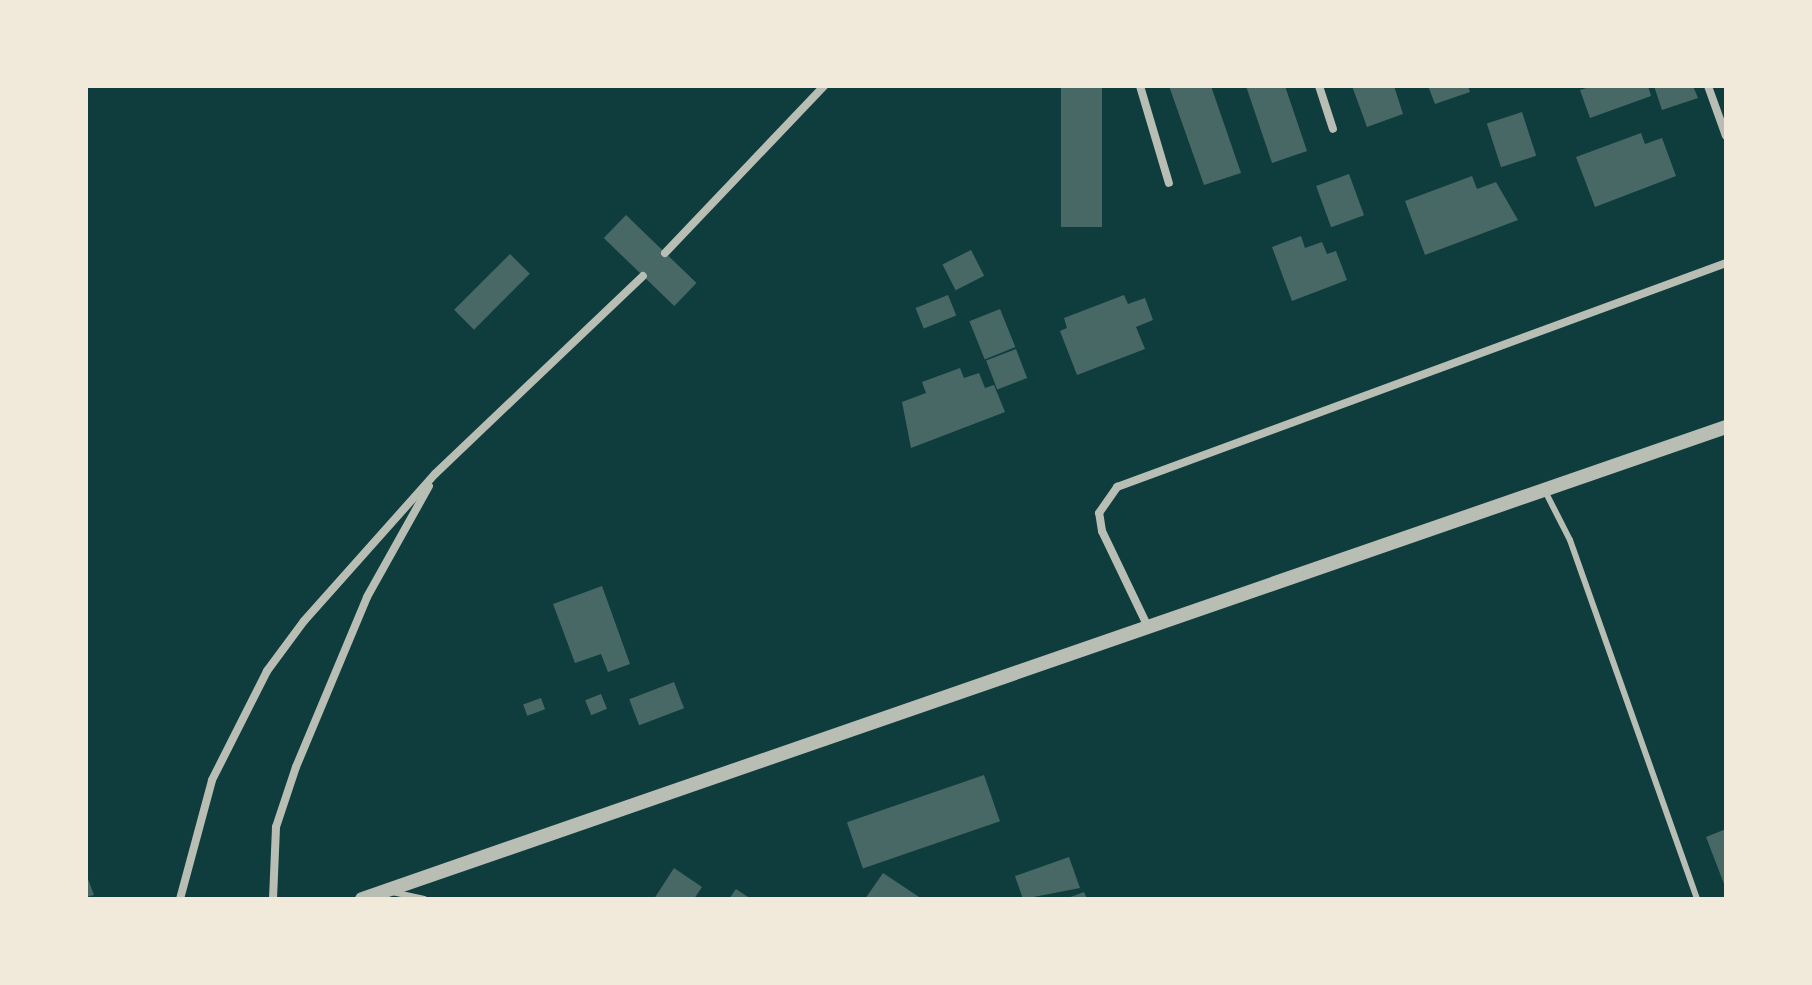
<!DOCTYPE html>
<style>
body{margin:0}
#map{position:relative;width:1812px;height:985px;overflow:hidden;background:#0f3d3e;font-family:Arial,sans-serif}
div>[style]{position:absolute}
.building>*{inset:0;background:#486865;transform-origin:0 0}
.service>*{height:6px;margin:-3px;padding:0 3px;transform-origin:3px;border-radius:3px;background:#b8beb3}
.minor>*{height:8px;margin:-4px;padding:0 4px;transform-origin:4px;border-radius:4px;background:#b8beb3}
.tertiary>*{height:14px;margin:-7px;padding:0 7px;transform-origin:7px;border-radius:7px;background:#b8beb3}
span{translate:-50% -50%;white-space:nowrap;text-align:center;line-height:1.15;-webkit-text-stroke:8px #f1e9da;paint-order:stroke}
.frame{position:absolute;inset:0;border:88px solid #f1e9da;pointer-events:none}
</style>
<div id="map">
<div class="building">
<i style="left:1061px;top:86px;width:41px;height:141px"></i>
<i style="clip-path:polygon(1169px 86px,1211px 86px,1241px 173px,1204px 185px)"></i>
<i style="clip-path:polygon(1246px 86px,1285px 86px,1307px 151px,1272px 163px)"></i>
<i style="clip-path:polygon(1352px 86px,1394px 86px,1403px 114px,1367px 127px)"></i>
<i style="clip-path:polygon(1428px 86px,1468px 86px,1470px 92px,1435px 104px)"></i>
<i style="clip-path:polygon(1593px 86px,1648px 86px,1651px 96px,1590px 118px,1580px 90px)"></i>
<i style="clip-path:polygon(1654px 86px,1693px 86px,1698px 98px,1662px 110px)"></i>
<i style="left:1522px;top:112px;width:46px;height:37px;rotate:72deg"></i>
<i style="clip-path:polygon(1641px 133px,1645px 144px,1662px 138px,1676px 176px,1595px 207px,1576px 157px)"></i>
<i style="left:1349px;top:174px;width:44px;height:35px;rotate:70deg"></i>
<i style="clip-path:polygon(1472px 176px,1477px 189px,1496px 182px,1518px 220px,1425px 255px,1405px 201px)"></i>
<i style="left:626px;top:215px;width:98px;height:32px;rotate:44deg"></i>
<i style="clip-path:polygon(1301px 236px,1305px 248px,1322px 242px,1327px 254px,1336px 251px,1347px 280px,1292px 301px,1272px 247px)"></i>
<i style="left:971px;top:250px;width:29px;height:32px;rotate:63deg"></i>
<i style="left:510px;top:254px;width:28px;height:79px;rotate:45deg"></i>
<i style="left:948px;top:295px;width:22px;height:35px;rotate:68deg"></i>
<i style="clip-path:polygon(1124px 295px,1128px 304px,1145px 298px,1153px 320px,1136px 327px,1145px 349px,1077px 375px,1060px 331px,1067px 328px,1064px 318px)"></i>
<i style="left:1000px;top:309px;width:41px;height:33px;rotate:68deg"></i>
<i style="left:1016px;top:349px;width:31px;height:32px;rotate:69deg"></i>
<i style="clip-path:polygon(960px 368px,964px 378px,979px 373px,985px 388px,994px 385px,1005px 412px,911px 448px,902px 402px,926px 393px,922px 382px)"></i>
<i style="clip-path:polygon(602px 586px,630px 664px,608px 672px,601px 654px,575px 663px,553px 604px)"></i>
<i style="left:674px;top:682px;width:28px;height:48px;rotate:69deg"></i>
<i style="left:601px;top:694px;width:16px;height:17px;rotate:68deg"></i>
<i style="left:541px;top:698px;width:12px;height:19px;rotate:70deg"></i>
<i style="left:984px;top:775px;width:49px;height:145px;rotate:71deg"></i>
<i style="clip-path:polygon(1726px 829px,1726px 889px,1706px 837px)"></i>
<i style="clip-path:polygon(1069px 857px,1080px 888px,1023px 899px,1015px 876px)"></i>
<i style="clip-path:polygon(674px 868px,702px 887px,694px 899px,654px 899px)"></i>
<i style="clip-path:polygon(883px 873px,922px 899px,865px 899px)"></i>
<i style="clip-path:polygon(86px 874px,94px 895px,86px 897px)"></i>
<i style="clip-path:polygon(736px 889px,751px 899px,729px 899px)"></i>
<i style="clip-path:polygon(1084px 892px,1087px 899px,1065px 899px)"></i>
</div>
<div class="service">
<i style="left:1545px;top:491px;width:55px;rotate:63deg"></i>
<i style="left:1570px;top:540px;width:381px;rotate:70.5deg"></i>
<i style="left:392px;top:892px;width:33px;rotate:12deg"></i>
</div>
<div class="minor">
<i style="left:1140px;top:86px;width:101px;rotate:73.4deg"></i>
<i style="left:1319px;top:86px;width:45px;rotate:72deg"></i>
<i style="left:1708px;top:86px;width:53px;rotate:70.2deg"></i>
<i style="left:665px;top:253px;width:231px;rotate:-46.4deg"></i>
<i style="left:1148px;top:627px;width:106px;rotate:-115.6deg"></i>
<i style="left:1102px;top:531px;width:18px;rotate:-99deg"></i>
<i style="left:1099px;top:513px;width:32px;rotate:-55deg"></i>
<i style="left:1117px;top:487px;width:649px;rotate:-20.19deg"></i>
<i style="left:180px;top:899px;width:123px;rotate:-74.9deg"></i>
<i style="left:212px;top:780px;width:122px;rotate:-63.2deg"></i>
<i style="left:267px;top:671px;width:62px;rotate:-53.5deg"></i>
<i style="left:304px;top:621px;width:197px;rotate:-48.3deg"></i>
<i style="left:435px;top:474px;width:287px;rotate:-43.6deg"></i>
<i style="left:273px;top:899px;width:72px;rotate:-87.6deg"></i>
<i style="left:276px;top:827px;width:63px;rotate:-71.6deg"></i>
<i style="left:296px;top:767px;width:184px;rotate:-67.3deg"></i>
<i style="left:367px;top:597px;width:127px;rotate:-60.8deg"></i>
</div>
<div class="tertiary">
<i style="left:362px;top:899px;width:1443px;rotate:-19.09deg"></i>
</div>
<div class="frame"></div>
</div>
